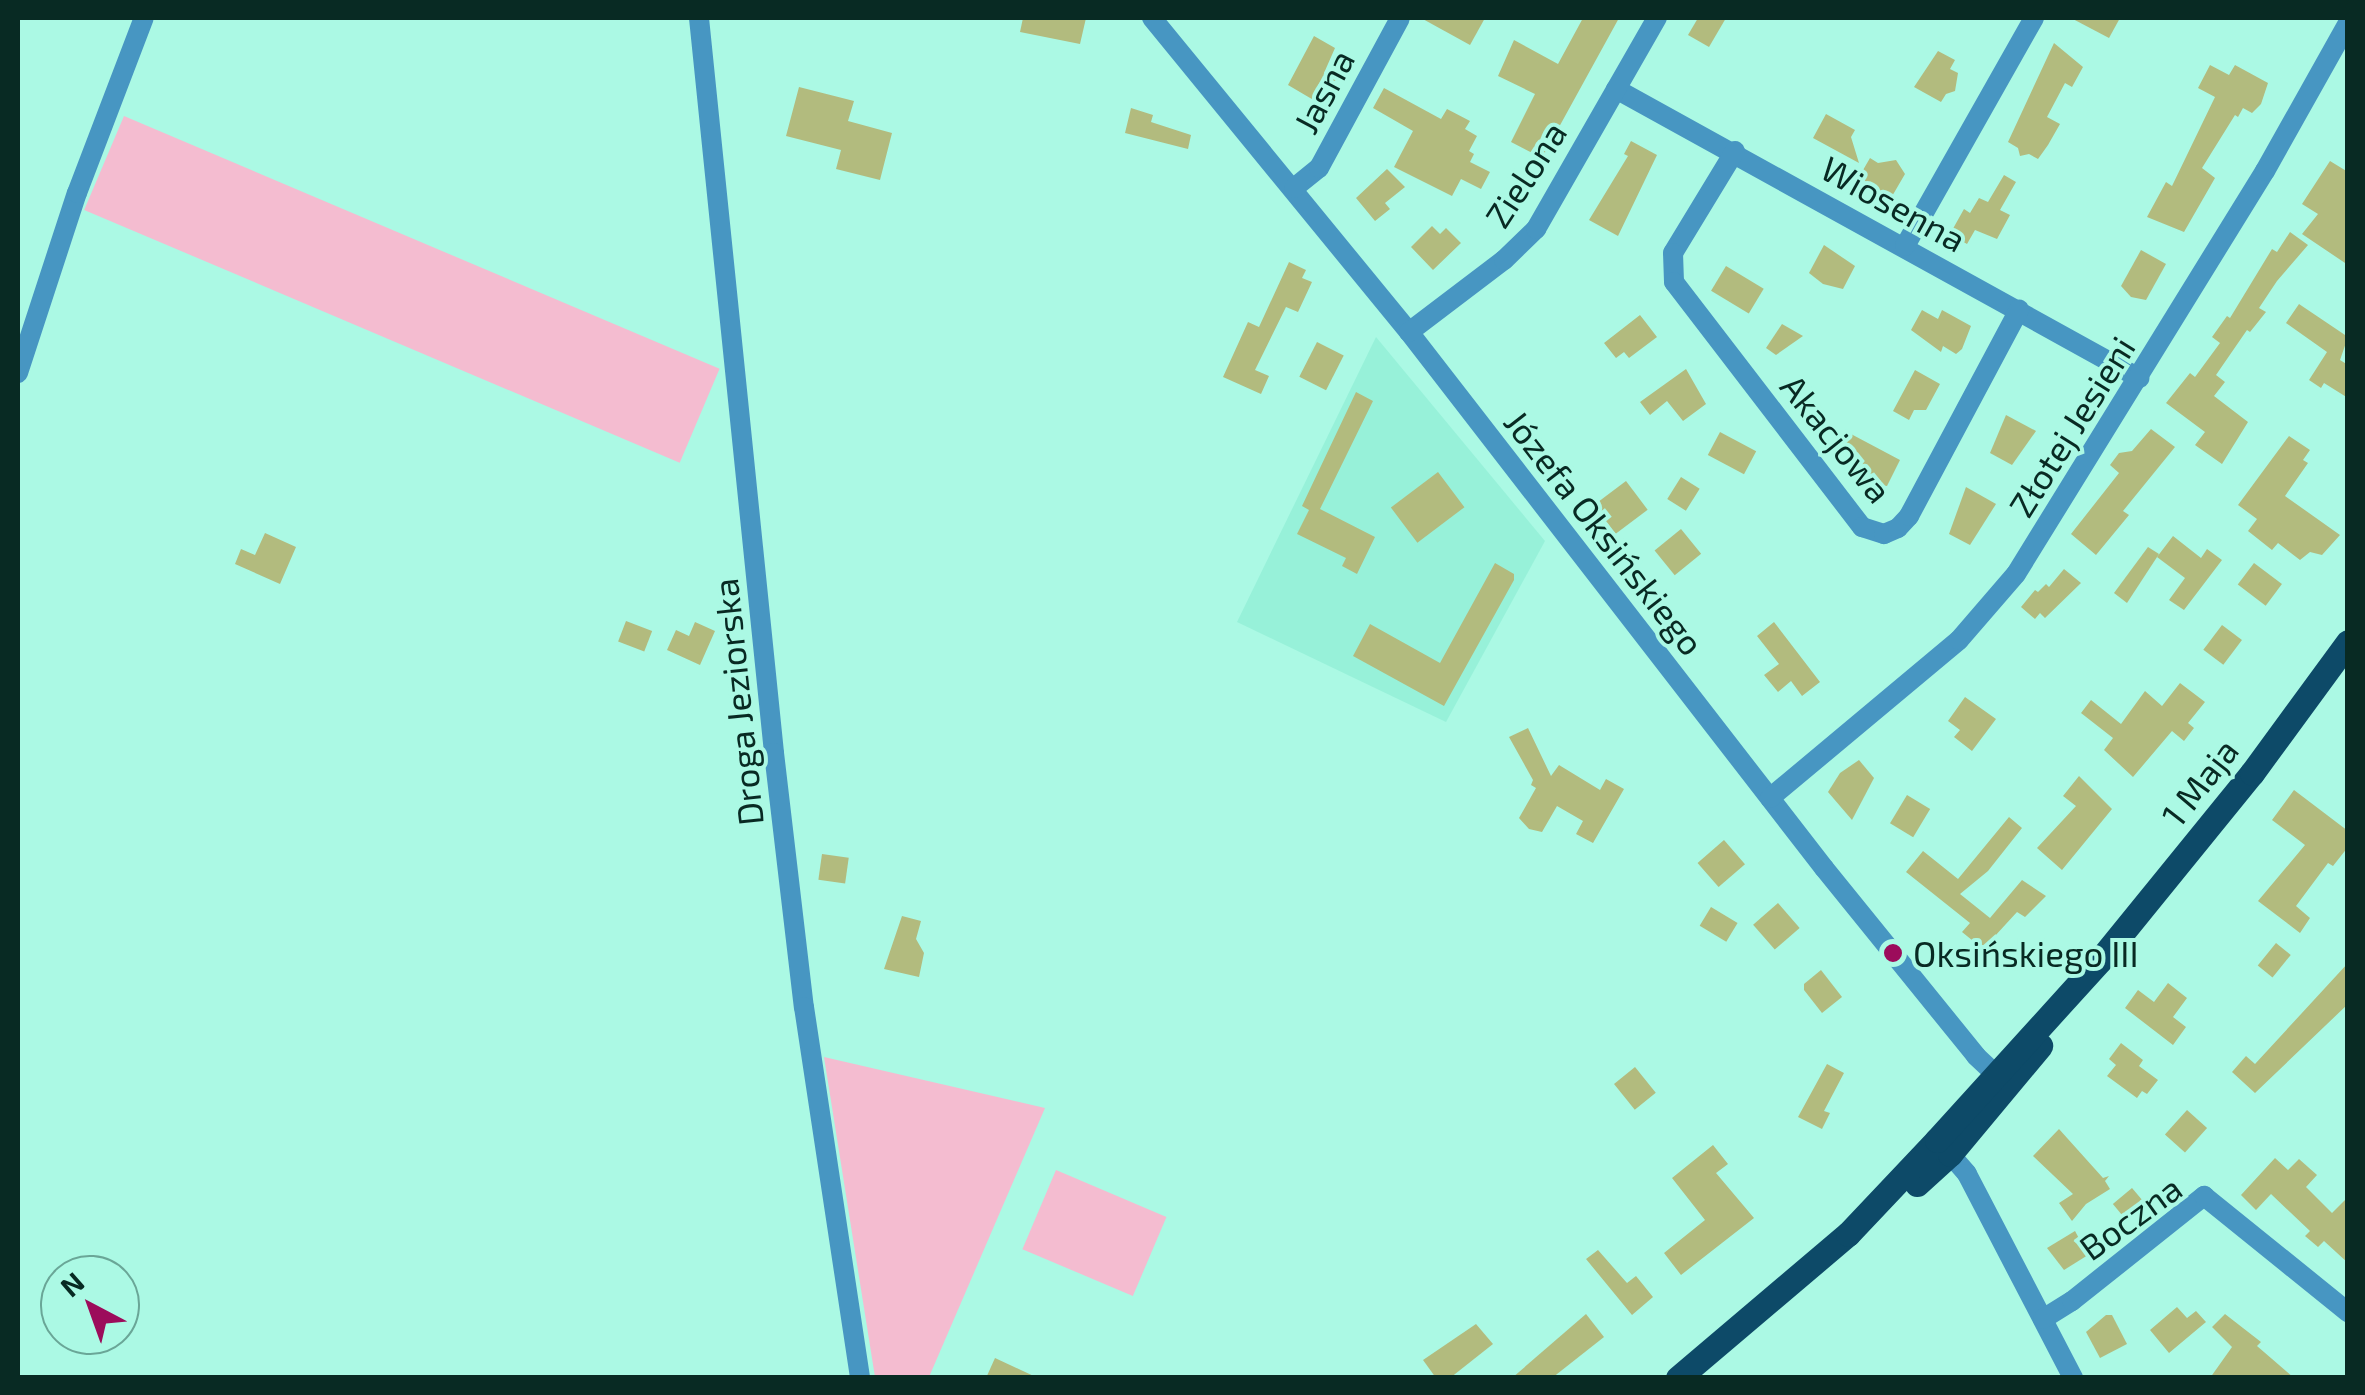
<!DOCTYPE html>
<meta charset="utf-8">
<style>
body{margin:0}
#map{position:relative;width:2365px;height:1395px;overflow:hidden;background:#abf9e4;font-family:"Exo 2",sans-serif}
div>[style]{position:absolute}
.built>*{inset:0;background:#97f1d9}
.green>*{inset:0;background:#f4bcd0;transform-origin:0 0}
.building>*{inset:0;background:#b2bb7e;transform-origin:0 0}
.minor>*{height:20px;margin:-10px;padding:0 10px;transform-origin:10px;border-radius:10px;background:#4796c2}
.major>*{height:25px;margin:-12.5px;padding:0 12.5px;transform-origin:12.5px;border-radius:12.5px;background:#0d4a68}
.dots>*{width:28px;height:28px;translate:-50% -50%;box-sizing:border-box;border:5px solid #abf9e4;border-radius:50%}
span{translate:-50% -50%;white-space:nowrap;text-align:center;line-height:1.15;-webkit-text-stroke:8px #abf9e4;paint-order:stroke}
.street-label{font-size:35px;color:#082a23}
.poi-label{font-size:35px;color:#082a23}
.left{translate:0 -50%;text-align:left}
.frame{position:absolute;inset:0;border:20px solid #082a23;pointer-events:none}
.north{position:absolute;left:40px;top:1255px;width:100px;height:100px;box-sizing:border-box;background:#abf9e4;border:2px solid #6aa697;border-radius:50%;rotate:319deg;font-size:28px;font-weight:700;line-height:40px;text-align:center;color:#082a23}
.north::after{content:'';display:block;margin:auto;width:35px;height:45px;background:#9c0c5b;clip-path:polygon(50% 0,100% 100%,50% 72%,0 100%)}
</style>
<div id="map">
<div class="built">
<i style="clip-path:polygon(1376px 337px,1545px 541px,1446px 722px,1237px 622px)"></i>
</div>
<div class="green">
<i style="left:124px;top:116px;width:647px;height:102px;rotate:23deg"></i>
<i style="clip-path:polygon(824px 1057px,1045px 1108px,929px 1377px,875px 1377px)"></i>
<i style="left:1056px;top:1170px;width:120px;height:86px;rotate:23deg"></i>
</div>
<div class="building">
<i style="clip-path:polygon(1023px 18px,1086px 18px,1080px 44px,1020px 32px)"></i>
<i style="clip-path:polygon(1421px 18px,1485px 18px,1470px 45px)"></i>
<i style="clip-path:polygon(1583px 18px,1619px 18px,1542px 158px,1511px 142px,1535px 94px,1498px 76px,1514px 40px,1558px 64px)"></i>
<i style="clip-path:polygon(1698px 18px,1726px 18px,1709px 47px,1688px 35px)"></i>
<i style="clip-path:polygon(2071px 18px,2120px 18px,2109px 38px)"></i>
<i style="clip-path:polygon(1314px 36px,1335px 48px,1324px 73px,1336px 79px,1322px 105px,1288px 85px)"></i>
<i style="clip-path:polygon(2054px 43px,2083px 67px,2072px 87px,2065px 83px,2047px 117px,2060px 124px,2048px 145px,2038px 159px,2029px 154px,2020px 156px,2018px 148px,2008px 142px)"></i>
<i style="clip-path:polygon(1938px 51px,1955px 60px,1950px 69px,1958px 73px,1955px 91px,1946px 94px,1941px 102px,1914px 87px)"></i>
<i style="clip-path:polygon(2210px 65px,2229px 75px,2235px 65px,2268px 83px,2261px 104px,2252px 113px,2243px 108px,2238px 117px,2235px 115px,2202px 168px,2215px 178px,2184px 232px,2147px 217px,2166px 182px,2172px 186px,2215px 97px,2198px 88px)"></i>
<i style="clip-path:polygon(799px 87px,854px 101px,848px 121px,892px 133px,880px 180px,836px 169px,841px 150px,786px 136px)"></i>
<i style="clip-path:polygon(1384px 88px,1441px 119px,1447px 109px,1470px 121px,1465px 129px,1477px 136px,1469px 151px,1474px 154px,1470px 162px,1490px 172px,1481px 189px,1461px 179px,1452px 196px,1394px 167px,1413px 131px,1373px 108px)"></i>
<i style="clip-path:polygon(1131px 108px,1153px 115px,1151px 122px,1191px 135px,1188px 149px,1125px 133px)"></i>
<i style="clip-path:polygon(1826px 114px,1855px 130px,1851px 137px,1859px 163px,1813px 138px)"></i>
<i style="clip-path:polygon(1631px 141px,1657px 155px,1618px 236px,1589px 220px,1628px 156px,1624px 154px)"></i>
<i style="clip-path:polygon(1870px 158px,1878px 163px,1896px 160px,1905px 174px,1891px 198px,1859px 177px)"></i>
<i style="clip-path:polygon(2330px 161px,2348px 172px,2348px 265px,2302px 234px,2318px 214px,2302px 204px)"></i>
<i style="clip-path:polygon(1387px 169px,1405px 187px,1385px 203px,1390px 209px,1375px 221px,1356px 198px)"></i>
<i style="clip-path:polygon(2004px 175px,2016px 182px,2000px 210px,2010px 215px,1997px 239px,1975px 230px,1967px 244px,1950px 234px,1964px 209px,1970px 213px,1979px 198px,1988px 202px)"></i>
<i style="clip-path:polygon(1432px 226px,1440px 234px,1446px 228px,1461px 243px,1433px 270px,1411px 247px)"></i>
<i style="clip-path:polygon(2290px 232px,2308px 245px,2277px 281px,2259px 308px,2266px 312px,2250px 332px,2247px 330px,2216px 375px,2225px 382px,2214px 396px,2248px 422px,2222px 464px,2195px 445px,2205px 432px,2166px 403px,2190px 373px,2195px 377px,2220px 343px,2212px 337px,2227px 316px,2230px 318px,2272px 249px,2277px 252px)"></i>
<i style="clip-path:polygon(1824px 245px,1855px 266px,1843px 289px,1823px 284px,1809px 273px)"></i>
<i style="clip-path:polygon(2141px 250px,2166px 264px,2146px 300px,2131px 297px,2121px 286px)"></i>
<i style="clip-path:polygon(1289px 262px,1306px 270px,1302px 278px,1312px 282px,1298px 312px,1286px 307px,1255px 370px,1269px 376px,1261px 394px,1223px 377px,1248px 322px,1259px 327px)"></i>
<i style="left:1726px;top:266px;width:44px;height:29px;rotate:31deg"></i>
<i style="clip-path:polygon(2299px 304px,2348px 337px,2340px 360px,2348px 365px,2348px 398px,2324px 383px,2321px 388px,2309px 380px,2327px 352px,2286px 323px)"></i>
<i style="clip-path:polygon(1922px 310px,1938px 319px,1942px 310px,1971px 326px,1962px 349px,1956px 354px,1943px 346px,1941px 352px,1911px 330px)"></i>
<i style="clip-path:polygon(1640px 315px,1657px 337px,1629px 358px,1624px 352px,1616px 358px,1604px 343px)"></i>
<i style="clip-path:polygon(1782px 324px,1803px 336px,1776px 355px,1766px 348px)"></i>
<i style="left:1317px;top:342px;width:30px;height:39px;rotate:27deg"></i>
<i style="clip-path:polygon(1686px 369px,1706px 404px,1683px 421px,1667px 401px,1650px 415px,1640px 402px)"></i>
<i style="clip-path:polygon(1915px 370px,1940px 384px,1926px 410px,1914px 410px,1909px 420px,1893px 411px)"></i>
<i style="clip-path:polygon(1356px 392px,1373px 401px,1320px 509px,1375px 537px,1357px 574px,1342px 566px,1346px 558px,1297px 534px,1309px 510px,1302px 506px)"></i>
<i style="clip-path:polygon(2006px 415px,2036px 431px,2012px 465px,1990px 453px)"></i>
<i style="clip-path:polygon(2151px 429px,2175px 447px,2123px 511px,2129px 515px,2096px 555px,2071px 534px,2119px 473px,2110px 465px,2119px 453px,2132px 451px)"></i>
<i style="left:1720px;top:432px;width:41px;height:26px;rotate:28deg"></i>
<i style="clip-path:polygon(1851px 434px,1900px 460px,1887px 486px,1872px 484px,1862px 476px,1866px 469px,1843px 449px)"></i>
<i style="clip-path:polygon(2289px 436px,2310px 450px,2303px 460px,2308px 463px,2285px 496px,2340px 535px,2322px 555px,2310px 552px,2300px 560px,2278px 543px,2272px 550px,2248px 531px,2257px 519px,2238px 505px)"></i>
<i style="left:1438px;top:472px;width:44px;height:59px;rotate:53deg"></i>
<i style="left:1681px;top:477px;width:22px;height:26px;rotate:32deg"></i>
<i style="left:1626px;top:481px;width:36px;height:40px;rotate:53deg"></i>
<i style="clip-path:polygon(1966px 487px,1996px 504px,1970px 545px,1949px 534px)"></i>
<i style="left:1681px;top:529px;width:32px;height:34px;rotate:51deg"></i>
<i style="clip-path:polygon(265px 533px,296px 547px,280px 584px,235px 564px,241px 549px,255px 555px)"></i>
<i style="clip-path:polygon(2173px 536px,2201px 558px,2207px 549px,2222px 560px,2184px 610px,2169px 600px,2185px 578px,2157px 557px)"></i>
<i style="clip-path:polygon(2148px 547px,2159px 554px,2127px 603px,2114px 593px)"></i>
<i style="clip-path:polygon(1495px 563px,1514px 574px,1514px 580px,1444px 706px,1353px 656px,1370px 624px,1440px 663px)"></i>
<i style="left:2254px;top:563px;width:35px;height:27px;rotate:37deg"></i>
<i style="clip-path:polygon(2064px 569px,2081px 583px,2045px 618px,2040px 613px,2035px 619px,2021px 607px,2035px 590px,2038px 592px,2046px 584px,2049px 587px)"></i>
<i style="left:626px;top:621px;width:28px;height:22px;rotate:21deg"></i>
<i style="clip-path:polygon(695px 622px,715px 631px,700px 665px,667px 650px,676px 630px,689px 636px)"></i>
<i style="clip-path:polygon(1774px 622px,1820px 682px,1802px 696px,1791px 681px,1778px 692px,1764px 675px,1779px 664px,1757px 636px)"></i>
<i style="left:2222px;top:625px;width:25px;height:31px;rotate:37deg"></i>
<i style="clip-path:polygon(2180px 683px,2205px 702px,2188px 723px,2194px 728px,2184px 741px,2172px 731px,2133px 777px,2104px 750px,2113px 738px,2081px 713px,2091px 700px,2121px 724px,2145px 691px,2162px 706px)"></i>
<i style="clip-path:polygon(1965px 697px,1996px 719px,1972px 751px,1954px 737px,1960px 730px,1948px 721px)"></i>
<i style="clip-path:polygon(1528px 728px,1551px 776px,1559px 765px,1600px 790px,1606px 779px,1624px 789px,1593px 843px,1576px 834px,1583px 821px,1557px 806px,1542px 832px,1529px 829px,1519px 818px,1536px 788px,1531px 785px,1533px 780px,1509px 737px)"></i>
<i style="clip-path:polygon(1859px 760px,1874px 778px,1852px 820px,1828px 792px,1840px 773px)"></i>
<i style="clip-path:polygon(2079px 776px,2112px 809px,2062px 870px,2037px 848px,2076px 806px,2063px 796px)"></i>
<i style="clip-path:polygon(2294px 790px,2348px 831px,2348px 847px,2333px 866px,2328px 863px,2296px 906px,2310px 918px,2300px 933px,2258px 901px,2305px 845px,2272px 820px)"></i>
<i style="left:1907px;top:795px;width:27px;height:33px;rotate:31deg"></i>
<i style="clip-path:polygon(2009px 817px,2022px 828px,1988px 871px,1960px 894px,1990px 918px,2022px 880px,2046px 896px,2025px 917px,2017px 912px,1983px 949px,1962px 932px,1970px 923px,1906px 872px,1923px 851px,1958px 879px)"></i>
<i style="left:1724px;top:840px;width:32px;height:35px;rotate:49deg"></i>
<i style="left:822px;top:854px;width:27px;height:26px;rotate:8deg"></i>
<i style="left:1778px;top:903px;width:33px;height:33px;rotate:49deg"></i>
<i style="left:1711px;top:907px;width:31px;height:22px;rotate:31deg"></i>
<i style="clip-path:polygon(902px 916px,921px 921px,916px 939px,924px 953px,919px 977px,884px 969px)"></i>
<i style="left:2276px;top:943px;width:19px;height:29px;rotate:39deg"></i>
<i style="clip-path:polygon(2348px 963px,2348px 1004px,2255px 1093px,2232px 1072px,2246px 1056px,2255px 1064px)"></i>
<i style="clip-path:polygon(1821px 970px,1842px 997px,1822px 1013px,1804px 990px,1804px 984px)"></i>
<i style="clip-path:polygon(2168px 983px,2187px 998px,2173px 1017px,2186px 1027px,2173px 1045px,2125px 1008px,2138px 990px,2154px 1002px)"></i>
<i style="clip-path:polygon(2121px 1043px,2143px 1060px,2139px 1066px,2158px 1080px,2147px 1094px,2142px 1091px,2137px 1098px,2107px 1076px,2116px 1065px,2109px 1059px)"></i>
<i style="clip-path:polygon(1827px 1064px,1844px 1073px,1824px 1111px,1830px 1113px,1822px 1129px,1798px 1117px)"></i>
<i style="left:1635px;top:1067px;width:33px;height:27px;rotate:51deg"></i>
<i style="left:2187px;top:1110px;width:27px;height:33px;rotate:42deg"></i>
<i style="clip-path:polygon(2059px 1129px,2103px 1178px,2109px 1176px,2105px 1181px,2110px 1189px,2086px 1204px,2072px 1221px,2059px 1203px,2073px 1194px,2033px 1156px)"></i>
<i style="clip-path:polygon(1713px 1145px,1728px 1164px,1716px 1173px,1754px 1218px,1681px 1275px,1664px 1253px,1705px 1220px,1672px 1178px)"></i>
<i style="clip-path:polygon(2275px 1158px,2288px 1170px,2299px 1159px,2317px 1175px,2306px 1187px,2332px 1213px,2348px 1197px,2348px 1263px,2324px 1241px,2318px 1247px,2305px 1236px,2310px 1231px,2271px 1194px,2256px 1210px,2241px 1195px)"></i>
<i style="left:2132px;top:1188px;width:23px;height:25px;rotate:50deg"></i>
<i style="clip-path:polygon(2075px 1231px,2088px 1255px,2064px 1270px,2047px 1248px)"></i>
<i style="clip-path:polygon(1598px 1250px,1627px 1283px,1636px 1276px,1653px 1297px,1632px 1315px,1586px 1259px)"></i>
<i style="clip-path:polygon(2177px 1307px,2187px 1318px,2196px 1311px,2206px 1322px,2169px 1353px,2150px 1330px)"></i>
<i style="clip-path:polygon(1586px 1314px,1604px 1337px,1552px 1378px,1512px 1378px)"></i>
<i style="clip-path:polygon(2225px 1314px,2261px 1342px,2257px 1346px,2294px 1378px,2210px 1378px,2232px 1347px,2212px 1327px)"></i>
<i style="clip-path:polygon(2106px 1315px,2112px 1315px,2127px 1344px,2100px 1358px,2086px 1332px)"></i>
<i style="clip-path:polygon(1476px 1324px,1493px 1344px,1450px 1378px,1436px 1378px,1423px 1360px)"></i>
<i style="clip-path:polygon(995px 1358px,1038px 1378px,986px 1378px)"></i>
</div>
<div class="minor">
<i style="left:699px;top:18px;width:739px;rotate:84.17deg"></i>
<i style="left:774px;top:753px;width:256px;rotate:83.3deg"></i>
<i style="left:804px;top:1007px;width:375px;rotate:81.4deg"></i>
<i style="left:1152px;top:18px;width:406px;rotate:50.7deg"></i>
<i style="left:1409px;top:332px;width:678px;rotate:52.25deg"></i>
<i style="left:1824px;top:868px;width:242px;rotate:51deg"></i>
<i style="left:1976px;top:1056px;width:42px;rotate:43.1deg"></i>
<i style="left:1616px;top:89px;width:598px;rotate:28.92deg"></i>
<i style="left:1735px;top:151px;width:119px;rotate:121.3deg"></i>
<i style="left:1673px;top:253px;width:29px;rotate:88deg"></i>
<i style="left:1674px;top:282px;width:309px;rotate:52.5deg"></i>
<i style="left:1862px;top:527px;width:23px;rotate:18deg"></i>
<i style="left:1884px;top:534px;width:15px;rotate:-23deg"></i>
<i style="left:1898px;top:528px;width:16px;rotate:-47deg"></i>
<i style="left:1909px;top:516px;width:234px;rotate:-61.9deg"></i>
<i style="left:1294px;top:188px;width:32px;rotate:-39deg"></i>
<i style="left:1319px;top:168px;width:170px;rotate:-61.6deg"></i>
<i style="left:1905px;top:246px;width:262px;rotate:-60.5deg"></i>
<i style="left:1409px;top:332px;width:119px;rotate:-37.2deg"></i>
<i style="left:1504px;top:260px;width:45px;rotate:-44.1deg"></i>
<i style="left:1536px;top:229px;width:243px;rotate:-60.2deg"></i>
<i style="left:18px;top:373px;width:189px;rotate:-71.9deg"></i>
<i style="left:77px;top:193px;width:187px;rotate:-69.1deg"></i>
<i style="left:1770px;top:798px;width:246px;rotate:-39.9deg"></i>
<i style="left:1959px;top:640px;width:87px;rotate:-49.2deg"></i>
<i style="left:2016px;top:574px;width:474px;rotate:-58.3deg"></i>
<i style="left:2265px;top:171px;width:170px;rotate:-60.7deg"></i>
<i style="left:1942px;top:1145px;width:38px;rotate:49deg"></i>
<i style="left:1967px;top:1174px;width:230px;rotate:62.5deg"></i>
<i style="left:2043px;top:1319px;width:34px;rotate:-32deg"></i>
<i style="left:2072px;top:1301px;width:169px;rotate:-38.5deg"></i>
<i style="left:2204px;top:1196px;width:185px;rotate:38.9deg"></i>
</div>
<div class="major">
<i style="left:1917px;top:1184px;width:45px;rotate:-42.3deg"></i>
<i style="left:1950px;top:1154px;width:141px;rotate:-50.2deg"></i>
<i style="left:1678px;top:1378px;width:223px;rotate:-40.3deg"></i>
<i style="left:1848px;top:1234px;width:129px;rotate:-46.6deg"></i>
<i style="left:1937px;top:1140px;width:243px;rotate:-47.8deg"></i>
<i style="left:2100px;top:960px;width:241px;rotate:-50.9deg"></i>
<i style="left:2252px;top:773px;width:162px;rotate:-53.8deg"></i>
</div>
<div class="dots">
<i style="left:1893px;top:953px;background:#9c0c5b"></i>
</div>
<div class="street-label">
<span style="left:1323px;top:91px;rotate:-62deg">Jasna</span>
<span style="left:1525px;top:174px;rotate:-57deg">Zielona</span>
<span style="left:1894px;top:203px;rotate:29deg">Wiosenna</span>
<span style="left:2071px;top:426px;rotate:-58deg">Złotej Jesieni</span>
<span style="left:1837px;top:438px;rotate:51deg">Akacjowa</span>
<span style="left:1605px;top:532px;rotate:52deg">Józefa Oksińskiego</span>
<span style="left:737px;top:702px;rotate:-96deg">Droga Jeziorska</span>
<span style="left:2199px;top:782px;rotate:-52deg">1 Maja</span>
<span style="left:2130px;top:1217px;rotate:-36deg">Boczna</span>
</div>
<div class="poi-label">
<span class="left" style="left:1913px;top:953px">Oksińskiego III</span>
</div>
<div class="frame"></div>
<div class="north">N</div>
</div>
